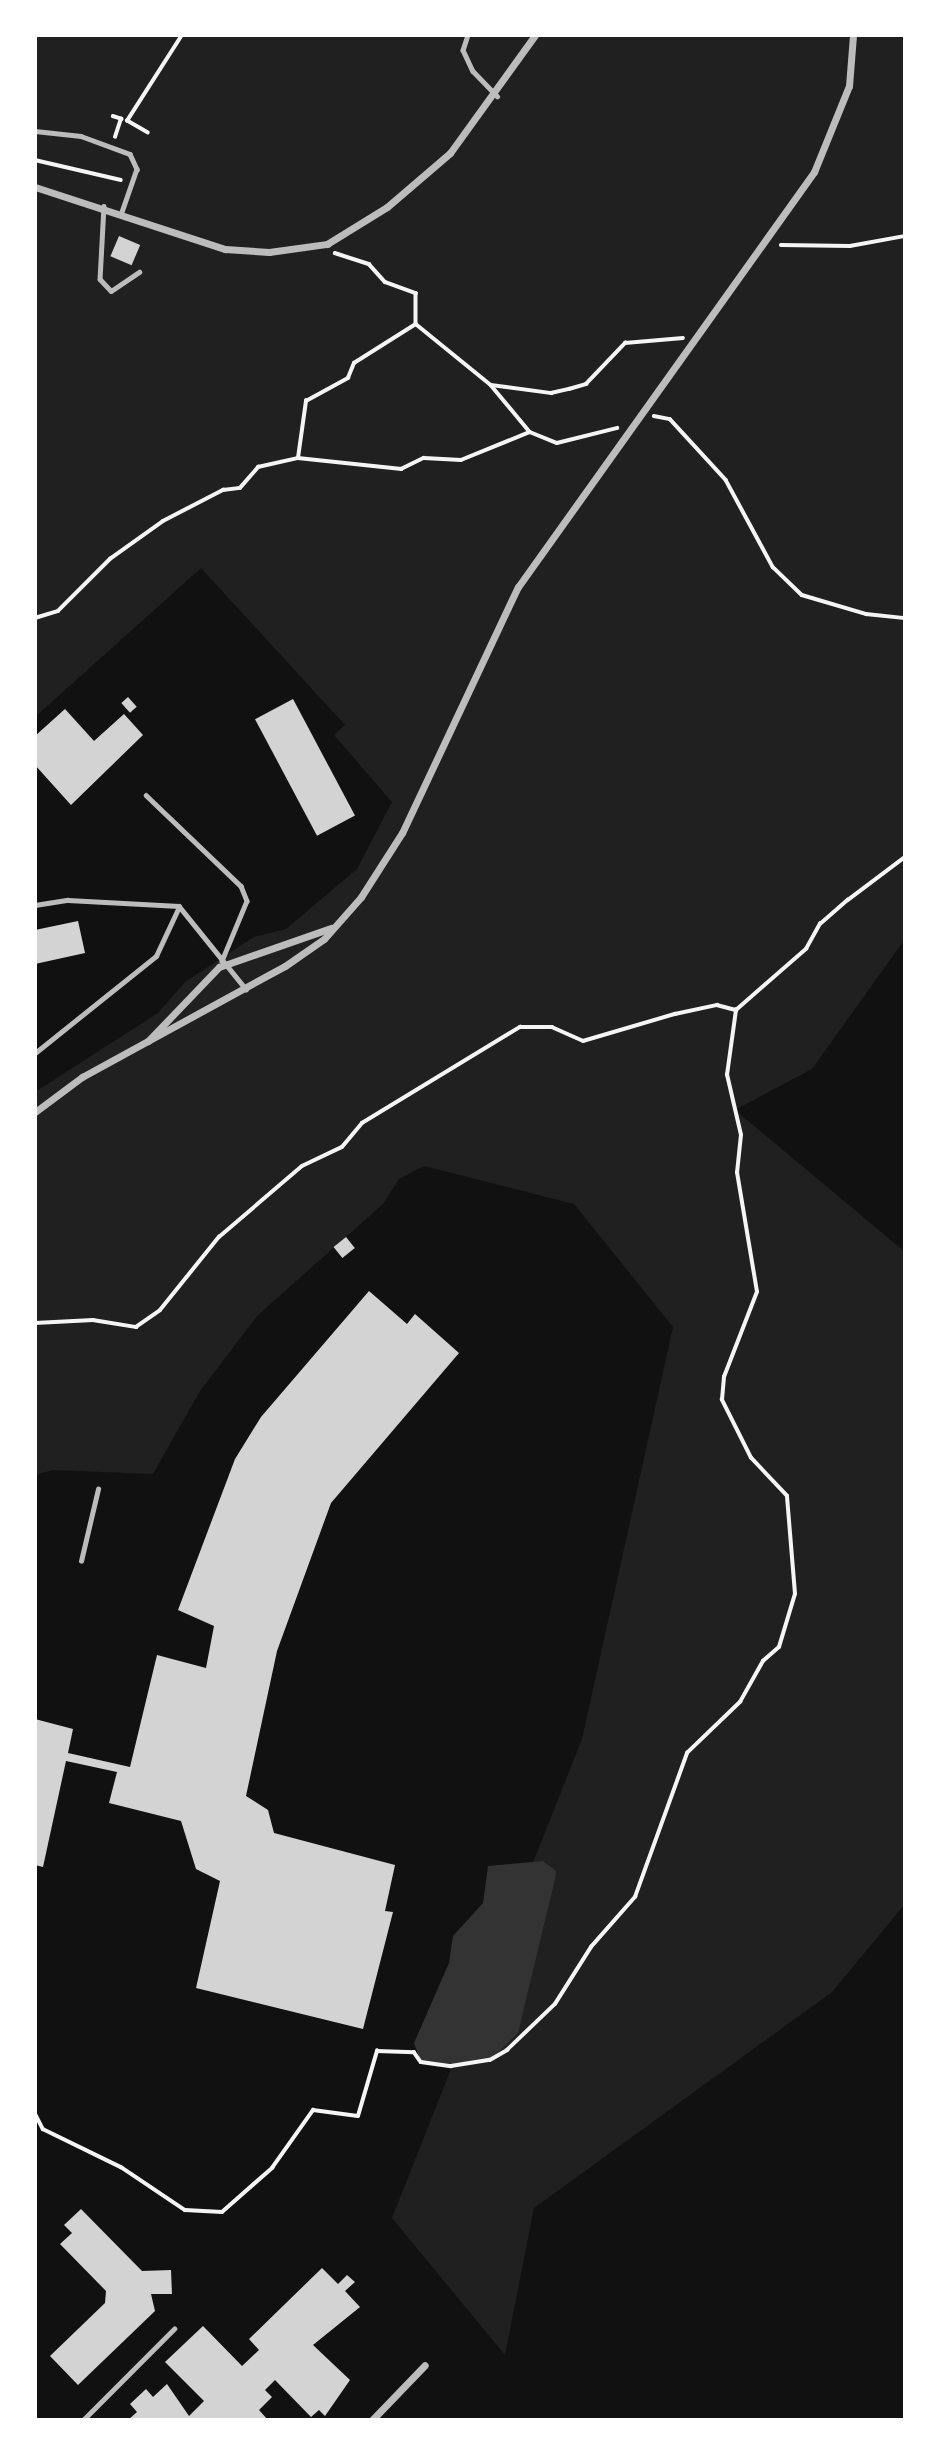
<!DOCTYPE html>
<style>
body{margin:0}
#map{position:relative;width:940px;height:2455px;overflow:hidden;background:#111;font-family:Cabin,sans-serif}
div>[style]{position:absolute}
.green>*{inset:0;background:#202020}
.water>*{inset:0;background:#333}
.building>*{inset:0;background:#d3d3d3;transform-origin:0 0}
.path>*{height:3.5px;margin:-1.75px;padding:0 1.75px;transform-origin:1.75px;border-radius:1.75px;background:#f5f5f5}
.service>*{height:4.5px;margin:-2.25px;padding:0 2.25px;transform-origin:2.25px;border-radius:2.25px;background:#bcbcbc}
.minor>*{height:7px;margin:-3.5px;padding:0 3.5px;transform-origin:3.5px;border-radius:3.5px;background:#bcbcbc}
span{translate:-50% -50%;white-space:nowrap;text-align:center;line-height:1.15;-webkit-text-stroke:6px #fff;paint-order:stroke}
.frame{position:absolute;inset:0;border:37px solid #fff;pointer-events:none}
</style>
<div id="map">
<div class="green">
<i style="clip-path:polygon(35px 35px,905px 35px,905px 939px,812px 1069px,735px 1110px,905px 1252px,905px 1904px,832px 1992px,534px 2208px,505px 2355px,392px 2218px,582px 1739px,673px 1327px,574px 1204px,424px 1166px,399px 1179px,383px 1204px,258px 1315px,200px 1391px,153px 1474px,53px 1470px,35px 1475px,35px 1092px,158px 1013px,185px 982px,254px 937px,286px 929px,357px 869px,392px 802px,334px 735px,345px 725px,201px 568px,35px 717px)"></i>
</div>
<div class="water">
<i style="clip-path:polygon(543px 1861px,556px 1871px,555px 1879px,518px 2033px,490px 2060px,451px 2066px,421px 2062px,414px 2043px,449px 1963px,453px 1936px,483px 1903px,488px 1866px)"></i>
</div>
<div class="building">
<i style="left:119px;top:236px;width:23px;height:22px;rotate:23deg"></i>
<i style="left:128px;top:697px;width:13px;height:9px;rotate:48deg"></i>
<i style="left:293px;top:699px;width:132px;height:43px;rotate:62deg"></i>
<i style="clip-path:polygon(65px 709px,94px 741px,124px 714px,143px 735px,71px 805px,35px 765px,35px 736px)"></i>
<i style="clip-path:polygon(78px 921px,85px 953px,35px 964px,35px 930px)"></i>
<i style="left:346px;top:1237px;width:14px;height:16px;rotate:51deg"></i>
<i style="clip-path:polygon(369px 1291px,407px 1324px,415px 1314px,459px 1353px,331px 1503px,277px 1651px,246px 1796px,268px 1810px,274px 1833px,395px 1865px,385px 1911px,393px 1912px,363px 2029px,196px 1988px,220px 1881px,196px 1869px,181px 1821px,109px 1803px,117px 1772px,66px 1761px,43px 1867px,35px 1865px,35px 1719px,73px 1729px,68px 1753px,130px 1767px,157px 1655px,206px 1668px,214px 1626px,178px 1610px,235px 1459px,261px 1417px)"></i>
<i style="clip-path:polygon(81px 2209px,142px 2271px,171px 2270px,172px 2294px,151px 2294px,155px 2311px,78px 2385px,50px 2356px,105px 2303px,106px 2291px,60px 2244px,72px 2233px,64px 2225px)"></i>
<i style="clip-path:polygon(322px 2268px,338px 2284px,347px 2275px,355px 2282px,345px 2291px,360px 2307px,313px 2345px,350px 2380px,325px 2416px,319px 2410px,311px 2417px,275px 2380px,265px 2390px,272px 2397px,259px 2410px,268px 2420px,128px 2420px,137px 2412px,130px 2404px,146px 2389px,153px 2397px,167px 2384px,189px 2416px,204px 2401px,165px 2362px,203px 2326px,242px 2366px,259px 2350px,249px 2339px)"></i>
</div>
<div class="path">
<i style="left:113px;top:116px;width:9px;rotate:18deg"></i>
<i style="left:148px;top:133px;width:24px;rotate:-150deg"></i>
<i style="left:127px;top:121px;width:102px;rotate:-57.4deg"></i>
<i style="left:115px;top:137px;width:19px;rotate:-72deg"></i>
<i style="left:35px;top:160px;width:88px;rotate:13.1deg"></i>
<i style="left:781px;top:245px;width:69px;rotate:0.8deg"></i>
<i style="left:850px;top:246px;width:56px;rotate:-10.3deg"></i>
<i style="left:335px;top:253px;width:36px;rotate:18deg"></i>
<i style="left:369px;top:264px;width:24px;rotate:48deg"></i>
<i style="left:385px;top:282px;width:33px;rotate:20deg"></i>
<i style="left:416px;top:293px;width:31px;rotate:90deg"></i>
<i style="left:491px;top:385px;width:61px;rotate:7.6deg"></i>
<i style="left:551px;top:393px;width:18px;rotate:-13deg"></i>
<i style="left:569px;top:389px;width:18px;rotate:-16deg"></i>
<i style="left:586px;top:384px;width:57px;rotate:-46.4deg"></i>
<i style="left:625px;top:343px;width:58px;rotate:-4.9deg"></i>
<i style="left:654px;top:416px;width:16px;rotate:11deg"></i>
<i style="left:670px;top:419px;width:83px;rotate:47.4deg"></i>
<i style="left:726px;top:480px;width:99px;rotate:61.6deg"></i>
<i style="left:773px;top:567px;width:40px;rotate:44deg"></i>
<i style="left:802px;top:595px;width:67px;rotate:16.5deg"></i>
<i style="left:866px;top:614px;width:39px;rotate:6deg"></i>
<i style="left:298px;top:458px;width:58px;rotate:-82deg"></i>
<i style="left:306px;top:401px;width:48px;rotate:-28.7deg"></i>
<i style="left:348px;top:378px;width:16px;rotate:-68deg"></i>
<i style="left:354px;top:363px;width:73px;rotate:-32.2deg"></i>
<i style="left:416px;top:324px;width:97px;rotate:39.1deg"></i>
<i style="left:491px;top:385px;width:61px;rotate:50.3deg"></i>
<i style="left:35px;top:618px;width:24px;rotate:-17deg"></i>
<i style="left:58px;top:611px;width:74px;rotate:-45deg"></i>
<i style="left:110px;top:559px;width:65px;rotate:-35.6deg"></i>
<i style="left:163px;top:521px;width:68px;rotate:-27.3deg"></i>
<i style="left:223px;top:490px;width:17px;rotate:-7deg"></i>
<i style="left:240px;top:488px;width:28px;rotate:-49deg"></i>
<i style="left:258px;top:467px;width:41px;rotate:-12.7deg"></i>
<i style="left:298px;top:458px;width:104px;rotate:6.1deg"></i>
<i style="left:401px;top:469px;width:25px;rotate:-26deg"></i>
<i style="left:424px;top:458px;width:37px;rotate:3deg"></i>
<i style="left:461px;top:460px;width:74px;rotate:-22.1deg"></i>
<i style="left:530px;top:432px;width:29px;rotate:22deg"></i>
<i style="left:557px;top:443px;width:62px;rotate:-14deg"></i>
<i style="left:35px;top:1323px;width:58px;rotate:-3deg"></i>
<i style="left:93px;top:1320px;width:44px;rotate:9.2deg"></i>
<i style="left:136px;top:1327px;width:29px;rotate:-35deg"></i>
<i style="left:160px;top:1310px;width:94px;rotate:-51.1deg"></i>
<i style="left:219px;top:1237px;width:109px;rotate:-40.5deg"></i>
<i style="left:302px;top:1166px;width:44px;rotate:-25.4deg"></i>
<i style="left:342px;top:1147px;width:31px;rotate:-50deg"></i>
<i style="left:362px;top:1123px;width:185px;rotate:-31.3deg"></i>
<i style="left:520px;top:1027px;width:32px"></i>
<i style="left:552px;top:1027px;width:34px;rotate:24deg"></i>
<i style="left:583px;top:1041px;width:96px;rotate:-16.4deg"></i>
<i style="left:675px;top:1014px;width:43px;rotate:-12.1deg"></i>
<i style="left:717px;top:1005px;width:20px;rotate:15deg"></i>
<i style="left:736px;top:1010px;width:93px;rotate:-41.1deg"></i>
<i style="left:806px;top:949px;width:29px;rotate:-61deg"></i>
<i style="left:820px;top:924px;width:37px;rotate:-41deg"></i>
<i style="left:848px;top:900px;width:71px;rotate:-37deg"></i>
<i style="left:35px;top:2113px;width:18px;rotate:63deg"></i>
<i style="left:43px;top:2129px;width:87px;rotate:26deg"></i>
<i style="left:121px;top:2167px;width:77px;rotate:33.9deg"></i>
<i style="left:185px;top:2210px;width:37px;rotate:3deg"></i>
<i style="left:222px;top:2212px;width:67px;rotate:-41.3deg"></i>
<i style="left:272px;top:2168px;width:71px;rotate:-54.7deg"></i>
<i style="left:313px;top:2110px;width:45px;rotate:7.6deg"></i>
<i style="left:358px;top:2116px;width:68px;rotate:-73.7deg"></i>
<i style="left:377px;top:2051px;width:37px;rotate:2deg"></i>
<i style="left:414px;top:2052px;width:12px;rotate:55deg"></i>
<i style="left:421px;top:2062px;width:30px;rotate:8deg"></i>
<i style="left:451px;top:2066px;width:39px;rotate:-9deg"></i>
<i style="left:490px;top:2060px;width:20px;rotate:-30deg"></i>
<i style="left:507px;top:2050px;width:66px;rotate:-43.8deg"></i>
<i style="left:555px;top:2004px;width:67px;rotate:-57.7deg"></i>
<i style="left:591px;top:1947px;width:67px;rotate:-48.7deg"></i>
<i style="left:635px;top:1897px;width:153px;rotate:-70.1deg"></i>
<i style="left:687px;top:1753px;width:74px;rotate:-43.9deg"></i>
<i style="left:740px;top:1702px;width:47px;rotate:-60.7deg"></i>
<i style="left:763px;top:1661px;width:21px;rotate:-41deg"></i>
<i style="left:779px;top:1647px;width:55px;rotate:-73.2deg"></i>
<i style="left:795px;top:1594px;width:98px;rotate:-94.7deg"></i>
<i style="left:787px;top:1496px;width:52px;rotate:-133.5deg"></i>
<i style="left:751px;top:1458px;width:65px;rotate:-116.6deg"></i>
<i style="left:722px;top:1400px;width:23px;rotate:-85deg"></i>
<i style="left:724px;top:1377px;width:91px;rotate:-68.8deg"></i>
<i style="left:757px;top:1292px;width:121px;rotate:-99.5deg"></i>
<i style="left:737px;top:1173px;width:38px;rotate:-84deg"></i>
<i style="left:741px;top:1135px;width:62px;rotate:-103.1deg"></i>
<i style="left:727px;top:1075px;width:66px;rotate:-82.1deg"></i>
</div>
<div class="service">
<i style="left:468px;top:35px;width:16px;rotate:108deg"></i>
<i style="left:463px;top:50px;width:23px;rotate:65deg"></i>
<i style="left:473px;top:71px;width:35px;rotate:46deg"></i>
<i style="left:35px;top:131px;width:46px;rotate:6.2deg"></i>
<i style="left:81px;top:136px;width:52px;rotate:20.2deg"></i>
<i style="left:130px;top:154px;width:17px;rotate:65deg"></i>
<i style="left:137px;top:169px;width:46px;rotate:109.2deg"></i>
<i style="left:104px;top:206px;width:73px;rotate:93.1deg"></i>
<i style="left:100px;top:279px;width:16px;rotate:47deg"></i>
<i style="left:111px;top:291px;width:34px;rotate:-34deg"></i>
<i style="left:146px;top:795px;width:132px;rotate:43.8deg"></i>
<i style="left:241px;top:886px;width:16px;rotate:68deg"></i>
<i style="left:247px;top:901px;width:65px;rotate:112.6deg"></i>
<i style="left:35px;top:905px;width:33px;rotate:-9deg"></i>
<i style="left:68px;top:900px;width:111px;rotate:3.1deg"></i>
<i style="left:179px;top:906px;width:107px;rotate:51.1deg"></i>
<i style="left:35px;top:1053px;width:155px;rotate:-38.7deg"></i>
<i style="left:156px;top:956px;width:54px;rotate:-64.9deg"></i>
<i style="left:81px;top:1561px;width:74px;rotate:-76.7deg"></i>
<i style="left:83px;top:2420px;width:129px;rotate:-45deg"></i>
</div>
<div class="minor">
<i style="left:35px;top:187px;width:200px;rotate:18.1deg"></i>
<i style="left:225px;top:249px;width:44px;rotate:3.9deg"></i>
<i style="left:269px;top:252px;width:59px;rotate:-7.9deg"></i>
<i style="left:327px;top:244px;width:70px;rotate:-31.7deg"></i>
<i style="left:387px;top:207px;width:83px;rotate:-40.6deg"></i>
<i style="left:450px;top:153px;width:145px;rotate:-54.2deg"></i>
<i style="left:148px;top:1041px;width:103px;rotate:-46.2deg"></i>
<i style="left:219px;top:967px;width:119px;rotate:-19.2deg"></i>
<i style="left:35px;top:1112px;width:59px;rotate:-36.7deg"></i>
<i style="left:82px;top:1077px;width:231px;rotate:-28.7deg"></i>
<i style="left:285px;top:966px;width:47px;rotate:-34.7deg"></i>
<i style="left:324px;top:939px;width:56px;rotate:-48.6deg"></i>
<i style="left:361px;top:897px;width:76px;rotate:-57.4deg"></i>
<i style="left:402px;top:833px;width:272px;rotate:-64.8deg"></i>
<i style="left:518px;top:587px;width:510px;rotate:-54.5deg"></i>
<i style="left:814px;top:172px;width:93px;rotate:-67.9deg"></i>
<i style="left:849px;top:86px;width:51px;rotate:-85.5deg"></i>
<i style="left:372px;top:2420px;width:76px;rotate:-46.1deg"></i>
</div>
<div class="frame"></div>
</div>
